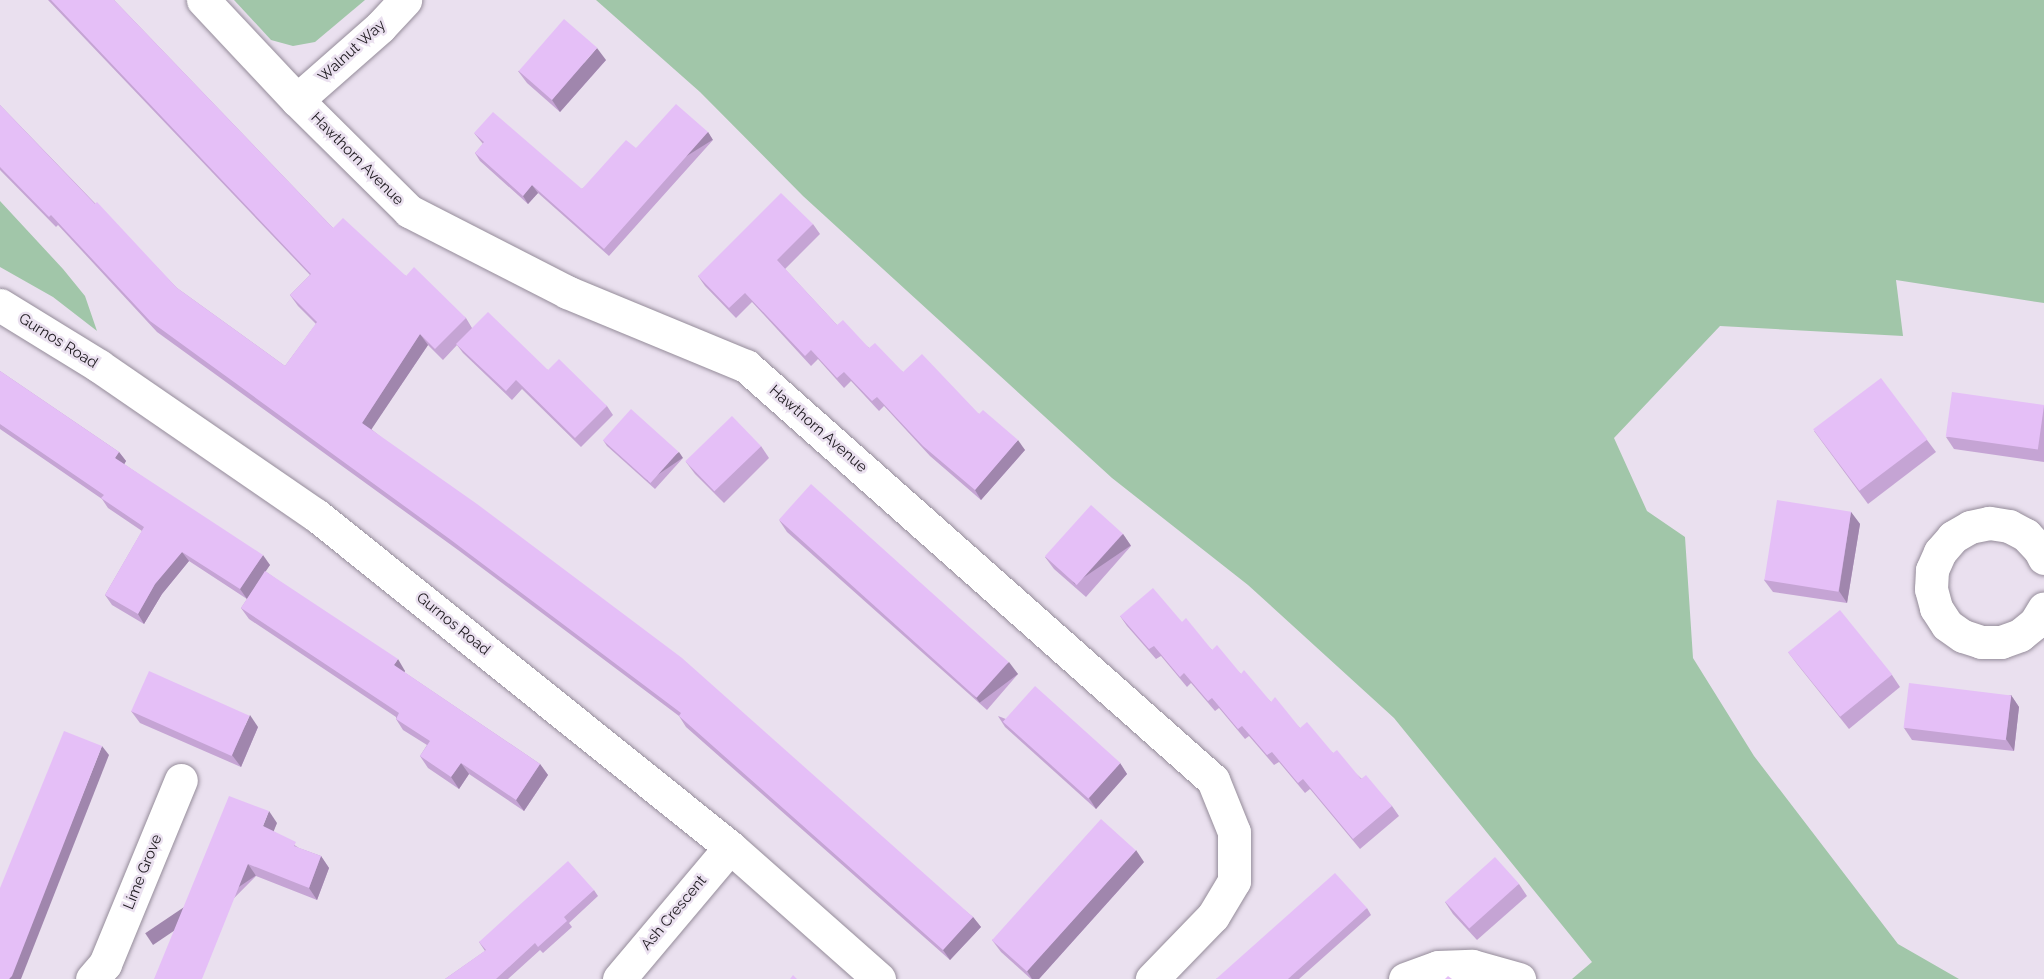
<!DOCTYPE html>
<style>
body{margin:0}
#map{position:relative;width:2044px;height:979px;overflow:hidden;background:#eae0ef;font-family:Raleway,sans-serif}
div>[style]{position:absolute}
.green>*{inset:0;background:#a1c6a9}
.roads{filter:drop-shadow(0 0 2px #958c9a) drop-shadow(0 0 2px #958c9a)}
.minor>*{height:33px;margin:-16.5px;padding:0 16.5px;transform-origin:16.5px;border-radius:16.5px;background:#fff}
.wall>*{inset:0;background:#c5a4d4}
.shaded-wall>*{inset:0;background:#a086ad;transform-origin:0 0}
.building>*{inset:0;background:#e5bff7;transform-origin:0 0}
span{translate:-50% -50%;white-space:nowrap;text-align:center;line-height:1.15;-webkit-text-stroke:5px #eae0ef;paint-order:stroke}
.street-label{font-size:15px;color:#1c181d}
</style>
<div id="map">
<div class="green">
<i style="clip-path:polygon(234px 0,365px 0,315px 42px,293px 46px,271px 40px)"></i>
<i style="clip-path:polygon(596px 0,2044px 0,2044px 303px,1896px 280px,1903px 336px,1720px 326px,1614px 438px,1647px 511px,1685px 537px,1693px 658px,1754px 756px,1898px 944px,1959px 979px,1572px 979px,1592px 962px,1394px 718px,1248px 585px,1112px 478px,803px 196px,700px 92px)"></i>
<i style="clip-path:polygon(0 201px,63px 269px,85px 296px,97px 331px,53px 297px,0 267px)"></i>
</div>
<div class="roads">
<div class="minor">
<i style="left:203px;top:0;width:137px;rotate:46.8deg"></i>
<i style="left:297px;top:100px;width:158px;rotate:44.7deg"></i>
<i style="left:409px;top:211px;width:178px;rotate:27.1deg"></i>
<i style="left:567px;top:292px;width:194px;rotate:22.5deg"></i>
<i style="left:746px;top:366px;width:624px;rotate:41.56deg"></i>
<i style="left:1213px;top:780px;width:56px;rotate:68deg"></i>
<i style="left:1234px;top:832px;width:49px;rotate:90deg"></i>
<i style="left:1234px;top:881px;width:41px;rotate:121deg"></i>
<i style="left:1213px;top:916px;width:88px;rotate:134.1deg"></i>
<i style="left:297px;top:100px;width:111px;rotate:-41.3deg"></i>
<i style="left:380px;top:27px;width:37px;rotate:-47deg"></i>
<i style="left:0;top:305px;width:116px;rotate:31.6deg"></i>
<i style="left:99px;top:366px;width:263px;rotate:34.5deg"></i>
<i style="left:316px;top:515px;width:531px;rotate:38.73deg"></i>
<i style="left:730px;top:847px;width:199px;rotate:41.5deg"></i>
<i style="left:2044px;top:558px;width:9px;rotate:-117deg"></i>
<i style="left:2040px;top:550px;width:21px;rotate:-133deg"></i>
<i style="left:2026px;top:535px;width:19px;rotate:-152deg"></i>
<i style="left:2009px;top:526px;width:20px;rotate:-171deg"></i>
<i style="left:1989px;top:523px;width:19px;rotate:168deg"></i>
<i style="left:1970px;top:527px;width:20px;rotate:150deg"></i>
<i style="left:1953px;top:537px;width:20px;rotate:131deg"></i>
<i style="left:1940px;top:552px;width:20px;rotate:114deg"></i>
<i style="left:1932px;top:570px;width:19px;rotate:93deg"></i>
<i style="left:1931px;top:589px;width:20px;rotate:75deg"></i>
<i style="left:1936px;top:608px;width:20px;rotate:57deg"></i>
<i style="left:1947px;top:625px;width:19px;rotate:35deg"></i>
<i style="left:1963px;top:636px;width:19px;rotate:18deg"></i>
<i style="left:1981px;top:642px;width:20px"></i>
<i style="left:2001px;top:642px;width:20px;rotate:-20deg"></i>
<i style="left:2020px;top:635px;width:19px;rotate:-39deg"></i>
<i style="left:2035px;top:623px;width:17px;rotate:-59deg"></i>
<i style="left:92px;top:979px;width:20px;rotate:-49deg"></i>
<i style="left:105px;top:964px;width:199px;rotate:-67.6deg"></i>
<i style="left:619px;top:979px;width:172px;rotate:-49.9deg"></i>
<i style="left:1405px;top:979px;width:35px;rotate:-20deg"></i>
<i style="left:1438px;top:967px;width:34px;rotate:-2deg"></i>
<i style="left:1472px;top:966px;width:49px;rotate:15.5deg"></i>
</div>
</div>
<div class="wall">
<i style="clip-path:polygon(48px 0,114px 0,333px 228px,406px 276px,466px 318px,472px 328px,548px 370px,607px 406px,613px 415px,581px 447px,522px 389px,512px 400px,463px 353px,457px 345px,443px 360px,428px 345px,371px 429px,973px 917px,981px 927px,950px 960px,686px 727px,679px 716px,458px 550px,157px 332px,58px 225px,56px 227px,0 170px,0 105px,177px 288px,285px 366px,316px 324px,298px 306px,290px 295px,310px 275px)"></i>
<i style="clip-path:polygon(606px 60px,560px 112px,527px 83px,518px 71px)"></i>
<i style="clip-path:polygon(708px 132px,713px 140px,609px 256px,538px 193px,528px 204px,480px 161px,475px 153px,483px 144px,474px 133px,582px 189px,636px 148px)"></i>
<i style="clip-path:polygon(813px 224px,820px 234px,785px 269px,837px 325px,903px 372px,979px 414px,1025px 450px,981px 500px,930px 456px,884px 406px,879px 411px,851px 381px,844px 388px,818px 359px,811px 366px,752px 302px,736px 318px,705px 286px,698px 276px)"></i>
<i style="clip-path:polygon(0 371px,119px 452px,126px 461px,124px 464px,270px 565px,265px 571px,405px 671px,404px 672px,540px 764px,548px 775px,524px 811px,469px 774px,459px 789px,428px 768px,420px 756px,427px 745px,403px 730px,396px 719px,396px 717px,249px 619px,241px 608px,247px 599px,189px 561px,162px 594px,144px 624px,112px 605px,105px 595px,142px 531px,108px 508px,102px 499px,0 429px)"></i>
<i style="clip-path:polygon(2044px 405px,2044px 462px,1954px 449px,1946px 437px)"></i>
<i style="clip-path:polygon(1814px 431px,1927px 440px,1936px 452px,1868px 504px)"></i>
<i style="clip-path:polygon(603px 440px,683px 458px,655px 489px,607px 446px)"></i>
<i style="clip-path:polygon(761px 446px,769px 458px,724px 503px,695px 474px,686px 462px)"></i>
<i style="clip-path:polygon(1851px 512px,1860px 524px,1847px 603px,1773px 592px,1764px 580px)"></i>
<i style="clip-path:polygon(779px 520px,1018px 674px,987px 710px,787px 532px)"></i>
<i style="clip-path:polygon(1123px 534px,1131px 546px,1086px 597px,1054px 569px,1045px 557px)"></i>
<i style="clip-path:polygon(1120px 616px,1182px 622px,1212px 650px,1241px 674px,1271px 702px,1300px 728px,1333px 753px,1392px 806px,1399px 816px,1360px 849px,1310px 789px,1305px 793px,1279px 762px,1274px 765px,1249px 736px,1245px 739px,1219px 708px,1215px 711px,1191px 683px,1187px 687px,1161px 656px,1156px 659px,1127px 626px)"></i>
<i style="clip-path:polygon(1788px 652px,1892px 675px,1900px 687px,1849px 729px,1797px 664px)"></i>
<i style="clip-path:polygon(2011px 695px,2019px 707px,2014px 751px,1912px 740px,1904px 728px)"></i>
<i style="clip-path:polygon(131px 711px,258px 727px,241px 767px,140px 723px)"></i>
<i style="clip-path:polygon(998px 716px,1120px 763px,1127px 774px,1096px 809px,1005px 727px)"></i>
<i style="clip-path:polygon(277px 823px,273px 831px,299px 848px,321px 856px,329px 868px,317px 900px,256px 876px,154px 979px)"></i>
<i style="clip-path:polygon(1144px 862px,1039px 979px,1031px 979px,1001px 952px,992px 940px)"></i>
<i style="clip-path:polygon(1519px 884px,1527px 896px,1477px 940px,1453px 914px,1445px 902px)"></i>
<i style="clip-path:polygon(594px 890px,598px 896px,569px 923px,572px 927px,543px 953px,540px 950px,508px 979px,445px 979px,485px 951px,479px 942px)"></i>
<i style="clip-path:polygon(1367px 908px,1371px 915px,1299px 979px,1216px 979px)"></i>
</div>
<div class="shaded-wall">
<i style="clip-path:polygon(597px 48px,606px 60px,560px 112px,552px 100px)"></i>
<i style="left:708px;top:132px;width:9px;height:157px;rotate:58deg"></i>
<i style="clip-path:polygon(532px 185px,538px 193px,528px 204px,523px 196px)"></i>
<i style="clip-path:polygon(420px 334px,428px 345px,369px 433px,362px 423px)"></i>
<i style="clip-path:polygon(1018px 440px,1025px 450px,981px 500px,975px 490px)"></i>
<i style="clip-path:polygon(119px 452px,126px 461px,122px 468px,115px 458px)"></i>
<i style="left:679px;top:452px;width:7px;height:42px;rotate:56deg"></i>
<i style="clip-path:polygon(1851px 512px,1860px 524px,1847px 603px,1839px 591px)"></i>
<i style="left:1123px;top:534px;width:14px;height:68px;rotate:56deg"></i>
<i style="clip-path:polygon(182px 552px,189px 561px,162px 594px,144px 624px,138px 614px,155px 584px)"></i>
<i style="clip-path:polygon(263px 555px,270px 565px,247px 599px,240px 589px)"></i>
<i style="clip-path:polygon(398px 659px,405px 671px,402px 676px,394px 665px)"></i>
<i style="left:1009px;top:662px;width:15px;height:48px;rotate:53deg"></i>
<i style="clip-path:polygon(2011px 695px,2019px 707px,2014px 751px,2006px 739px)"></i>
<i style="clip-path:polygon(250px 715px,258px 727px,241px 767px,232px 755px)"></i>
<i style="clip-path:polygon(102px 746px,109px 755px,21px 979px,9px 979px)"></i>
<i style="clip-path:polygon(461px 763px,469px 774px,459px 789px,451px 777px)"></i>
<i style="clip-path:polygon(1120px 763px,1127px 774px,1096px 809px,1089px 798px)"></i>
<i style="clip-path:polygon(540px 764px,548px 775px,524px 811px,516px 800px)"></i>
<i style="clip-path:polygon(269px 811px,277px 823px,271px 838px,263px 826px)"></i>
<i style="clip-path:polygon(1136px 850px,1144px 862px,1039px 979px,1032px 979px,1027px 971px)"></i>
<i style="clip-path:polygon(321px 856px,329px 868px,317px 900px,309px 888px)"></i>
<i style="left:248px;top:864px;width:14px;height:124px;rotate:56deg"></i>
<i style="clip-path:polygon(973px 917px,981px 927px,950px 960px,943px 950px)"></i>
</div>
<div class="building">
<i style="clip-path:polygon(51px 0,114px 0,333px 228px,343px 218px,406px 276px,414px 267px,466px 318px,435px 349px,420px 334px,362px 423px,477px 504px,682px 658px,973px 917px,943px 950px,679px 716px,681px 713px,451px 540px,150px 321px,51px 215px,49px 217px,0 167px,0 105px,95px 204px,97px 202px,177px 288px,285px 366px,317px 322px,290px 295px,311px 274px)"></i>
<i style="left:564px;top:19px;width:44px;height:69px;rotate:41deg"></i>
<i style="clip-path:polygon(676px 104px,708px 132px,604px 249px,532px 185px,523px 196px,475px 153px,484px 142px,474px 133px,493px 112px,582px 189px,626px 140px,636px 148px)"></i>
<i style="clip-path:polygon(781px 193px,813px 224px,777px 260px,837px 325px,843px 320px,869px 348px,875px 343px,903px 372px,922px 354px,979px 414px,983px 410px,1018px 440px,975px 490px,923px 446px,877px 397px,872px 401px,844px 372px,837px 378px,811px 350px,805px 356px,745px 293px,729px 308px,698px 276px)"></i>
<i style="clip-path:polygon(488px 312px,548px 370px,559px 359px,607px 406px,575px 438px,516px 380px,506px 391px,456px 344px)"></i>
<i style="clip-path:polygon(0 371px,119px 452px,115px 458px,263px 555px,240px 589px,182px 552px,155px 584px,138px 614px,105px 595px,144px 527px,101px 498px,104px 495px,0 424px)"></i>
<i style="left:1881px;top:378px;width:77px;height:85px;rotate:53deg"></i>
<i style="left:1952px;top:392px;width:93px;height:45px;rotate:8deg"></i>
<i style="left:631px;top:409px;width:64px;height:42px;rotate:42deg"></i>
<i style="left:732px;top:416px;width:42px;height:65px;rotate:46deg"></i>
<i style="left:811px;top:484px;width:266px;height:48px;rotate:42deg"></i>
<i style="left:1777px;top:500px;width:75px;height:81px;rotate:9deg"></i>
<i style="left:1091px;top:505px;width:43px;height:69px;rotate:42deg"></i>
<i style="clip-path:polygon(265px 571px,398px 659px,394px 665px,540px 764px,516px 800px,461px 763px,451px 777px,420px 756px,430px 741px,396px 719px,399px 713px,241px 608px)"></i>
<i style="clip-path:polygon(1153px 588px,1182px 622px,1186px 618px,1212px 650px,1217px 645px,1241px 674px,1244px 670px,1271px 702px,1275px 697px,1300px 728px,1307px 722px,1333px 753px,1337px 750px,1361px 779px,1366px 775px,1392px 806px,1353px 839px,1303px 779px,1298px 783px,1272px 752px,1267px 755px,1242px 726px,1238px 729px,1212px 698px,1208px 701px,1184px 673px,1180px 677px,1154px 646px,1149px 649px,1120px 616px)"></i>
<i style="left:1840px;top:610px;width:83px;height:67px;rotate:51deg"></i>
<i style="left:149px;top:671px;width:110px;height:44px;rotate:24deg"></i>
<i style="left:1909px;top:683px;width:103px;height:45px;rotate:7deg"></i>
<i style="left:1035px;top:686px;width:115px;height:48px;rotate:42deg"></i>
<i style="clip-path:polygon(64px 731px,102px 746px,12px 976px,9px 979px,0 979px,0 888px)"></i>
<i style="clip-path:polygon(229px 796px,269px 811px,263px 826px,296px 842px,294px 846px,321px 856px,309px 888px,248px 864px,202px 979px,154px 979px)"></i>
<i style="left:1101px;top:819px;width:47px;height:163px;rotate:42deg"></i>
<i style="left:1495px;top:857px;width:36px;height:67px;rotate:48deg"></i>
<i style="clip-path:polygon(568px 861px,594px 890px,564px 917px,567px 921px,538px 947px,535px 943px,496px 979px,445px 979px,486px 950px,479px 942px)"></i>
<i style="clip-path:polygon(1335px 873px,1367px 908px,1288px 979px,1216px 979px)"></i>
<i style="clip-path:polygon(793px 975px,797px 979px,790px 979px)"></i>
<i style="clip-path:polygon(1448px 976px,1452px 979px,1445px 979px)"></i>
</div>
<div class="street-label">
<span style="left:352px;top:51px;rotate:-42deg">Walnut Way</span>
<span style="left:357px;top:159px;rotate:45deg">Hawthorn Avenue</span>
<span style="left:58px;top:341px;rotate:32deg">Gurnos Road</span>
<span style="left:818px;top:429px;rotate:41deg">Hawthorn Avenue</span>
<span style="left:453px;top:624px;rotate:39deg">Gurnos Road</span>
<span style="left:143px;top:872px;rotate:-68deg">Lime Grove</span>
<span style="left:674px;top:913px;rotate:-50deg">Ash Crescent</span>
</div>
</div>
